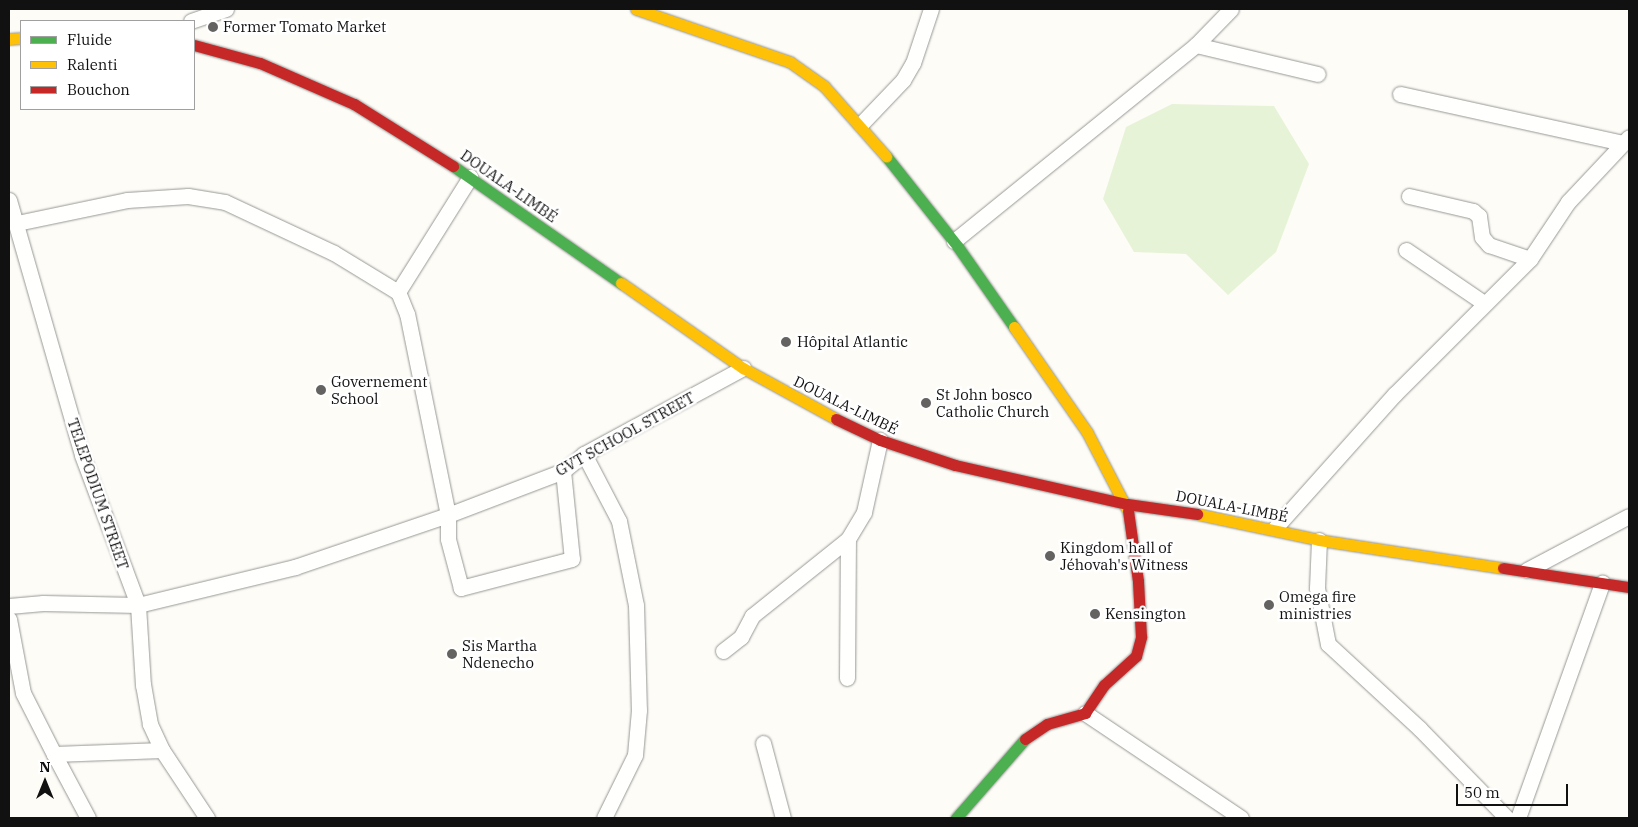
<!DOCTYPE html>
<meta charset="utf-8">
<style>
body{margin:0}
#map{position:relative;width:1638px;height:827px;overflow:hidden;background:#fdfcf7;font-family:"IBM Plex Serif",serif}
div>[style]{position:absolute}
.green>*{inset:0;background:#e7f3d7}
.roads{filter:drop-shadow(0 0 1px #979795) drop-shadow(0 0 1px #979795)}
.street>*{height:15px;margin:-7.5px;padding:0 7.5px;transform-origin:7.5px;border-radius:7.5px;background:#fffffe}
.fast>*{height:11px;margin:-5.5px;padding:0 5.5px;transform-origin:5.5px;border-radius:5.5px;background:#4caf50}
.slow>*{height:11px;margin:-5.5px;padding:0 5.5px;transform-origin:5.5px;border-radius:5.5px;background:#ffc107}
.jam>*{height:11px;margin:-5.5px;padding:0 5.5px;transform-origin:5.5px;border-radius:5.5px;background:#c62828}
.dots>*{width:14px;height:14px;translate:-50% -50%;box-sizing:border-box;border:2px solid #fff;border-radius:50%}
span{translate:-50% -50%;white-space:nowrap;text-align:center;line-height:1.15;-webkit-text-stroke:5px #fff;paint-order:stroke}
.poi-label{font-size:15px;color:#111}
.left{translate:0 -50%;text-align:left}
.street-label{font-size:15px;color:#111}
.frame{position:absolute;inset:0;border:10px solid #111;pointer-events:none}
.legend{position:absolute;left:20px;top:20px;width:175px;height:90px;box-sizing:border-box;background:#fff;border:1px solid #a0a0a0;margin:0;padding:6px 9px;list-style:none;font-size:15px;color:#111}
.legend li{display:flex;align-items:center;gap:10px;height:25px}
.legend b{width:25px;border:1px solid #a0a0a0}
.north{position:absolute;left:20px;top:757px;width:50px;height:50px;-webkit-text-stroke:4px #fff;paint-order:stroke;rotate:0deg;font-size:14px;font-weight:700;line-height:20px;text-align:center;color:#111}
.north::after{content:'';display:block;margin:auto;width:18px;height:22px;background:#111;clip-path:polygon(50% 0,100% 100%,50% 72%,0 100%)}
.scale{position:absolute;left:1456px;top:784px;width:112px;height:22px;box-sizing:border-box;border:2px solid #111;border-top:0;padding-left:6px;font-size:15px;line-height:18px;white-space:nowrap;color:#111;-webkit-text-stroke:4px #fff;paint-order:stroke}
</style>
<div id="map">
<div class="green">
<i style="clip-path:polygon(1172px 104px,1274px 106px,1309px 164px,1276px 252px,1228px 295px,1186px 254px,1134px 252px,1103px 199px,1126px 127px)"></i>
</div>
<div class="roads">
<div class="street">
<i style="left:191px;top:21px;width:37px;rotate:-19deg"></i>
<i style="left:1196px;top:45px;width:125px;rotate:13.4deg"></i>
<i style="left:1400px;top:94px;width:227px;rotate:12.4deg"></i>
<i style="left:861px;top:124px;width:61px;rotate:-46.3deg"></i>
<i style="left:903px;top:80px;width:20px;rotate:-60deg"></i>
<i style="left:913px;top:63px;width:57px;rotate:-71.6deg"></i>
<i style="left:1409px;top:196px;width:66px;rotate:13.2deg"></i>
<i style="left:1473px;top:211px;width:8px;rotate:40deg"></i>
<i style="left:1479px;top:216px;width:21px;rotate:82deg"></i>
<i style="left:1482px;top:237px;width:11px;rotate:49deg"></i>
<i style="left:1489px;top:245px;width:43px;rotate:18.9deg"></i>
<i style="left:9px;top:200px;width:265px;rotate:74deg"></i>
<i style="left:82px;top:455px;width:160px;rotate:69.5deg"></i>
<i style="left:138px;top:605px;width:95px;rotate:-178.8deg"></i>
<i style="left:43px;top:603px;width:34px;rotate:175deg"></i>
<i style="left:17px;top:223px;width:112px;rotate:-11.8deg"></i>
<i style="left:127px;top:200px;width:61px;rotate:-3.8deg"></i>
<i style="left:188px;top:196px;width:37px;rotate:9deg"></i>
<i style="left:225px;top:202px;width:120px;rotate:25.1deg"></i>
<i style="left:334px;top:253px;width:75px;rotate:31.4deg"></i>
<i style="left:954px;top:241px;width:311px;rotate:-39deg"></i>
<i style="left:1196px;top:45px;width:50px;rotate:-45.8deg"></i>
<i style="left:1406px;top:250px;width:94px;rotate:34.2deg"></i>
<i style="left:584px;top:454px;width:76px;rotate:62.4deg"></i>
<i style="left:619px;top:521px;width:86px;rotate:78.6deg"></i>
<i style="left:636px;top:605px;width:105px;rotate:88.4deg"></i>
<i style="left:639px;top:710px;width:45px;rotate:95.1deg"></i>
<i style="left:635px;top:755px;width:70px;rotate:116.2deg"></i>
<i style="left:563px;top:471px;width:88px;rotate:84.2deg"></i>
<i style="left:572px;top:559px;width:115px;rotate:165.4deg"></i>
<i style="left:461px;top:588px;width:51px;rotate:-104.9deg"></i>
<i style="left:448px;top:539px;width:24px;rotate:-90deg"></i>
<i style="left:448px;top:515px;width:123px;rotate:-20.9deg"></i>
<i style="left:563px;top:471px;width:27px;rotate:-39deg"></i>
<i style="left:584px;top:454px;width:181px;rotate:-28.4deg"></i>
<i style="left:1275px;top:528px;width:180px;rotate:-48.2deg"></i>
<i style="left:1395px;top:394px;width:191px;rotate:-45deg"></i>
<i style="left:1530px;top:259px;width:69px;rotate:-56.3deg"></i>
<i style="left:1568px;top:202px;width:89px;rotate:-46.8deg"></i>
<i style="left:1319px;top:540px;width:48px;rotate:92.4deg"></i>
<i style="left:1317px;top:588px;width:57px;rotate:78.9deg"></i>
<i style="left:1328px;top:644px;width:125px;rotate:42.7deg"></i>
<i style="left:1420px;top:729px;width:124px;rotate:45.7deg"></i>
<i style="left:1527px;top:570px;width:115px;rotate:-27.9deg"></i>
<i style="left:9px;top:619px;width:75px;rotate:79.3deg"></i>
<i style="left:23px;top:693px;width:68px;rotate:63.1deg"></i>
<i style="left:723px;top:651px;width:23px;rotate:-38deg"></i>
<i style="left:741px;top:637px;width:24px;rotate:-62deg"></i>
<i style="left:752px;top:616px;width:123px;rotate:-38.7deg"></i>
<i style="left:847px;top:678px;width:139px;rotate:-89.6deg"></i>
<i style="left:848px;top:539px;width:31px;rotate:-59deg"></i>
<i style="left:864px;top:512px;width:74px;rotate:-77.5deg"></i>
<i style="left:1085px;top:713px;width:188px;rotate:33.9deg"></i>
<i style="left:763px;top:743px;width:78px;rotate:75.1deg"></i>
<i style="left:162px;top:750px;width:82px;rotate:56.5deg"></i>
<i style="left:88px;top:818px;width:72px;rotate:-118deg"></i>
<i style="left:54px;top:754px;width:108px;rotate:-2.1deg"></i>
<i style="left:162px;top:750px;width:29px;rotate:-115deg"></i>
<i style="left:150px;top:724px;width:40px;rotate:-100deg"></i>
<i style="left:143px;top:685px;width:80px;rotate:-93.6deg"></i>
<i style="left:138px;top:605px;width:162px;rotate:-13.6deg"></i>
<i style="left:295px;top:567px;width:162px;rotate:-18.8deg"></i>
<i style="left:448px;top:515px;width:205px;rotate:-101.5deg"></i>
<i style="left:407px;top:314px;width:24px;rotate:-112deg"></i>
<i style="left:398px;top:292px;width:136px;rotate:-57.9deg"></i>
<i style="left:1518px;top:818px;width:250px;rotate:-70.3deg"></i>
</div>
<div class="fast">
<i style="left:886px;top:156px;width:116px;rotate:51.6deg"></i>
<i style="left:958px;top:247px;width:98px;rotate:55deg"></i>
<i style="left:453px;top:166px;width:205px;rotate:34.9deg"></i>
<i style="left:956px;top:818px;width:105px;rotate:-48.9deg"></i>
</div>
<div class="slow">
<i style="left:636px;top:9px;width:163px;rotate:19deg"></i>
<i style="left:790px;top:62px;width:42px;rotate:35.2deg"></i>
<i style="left:824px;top:86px;width:94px;rotate:48.5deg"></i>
<i style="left:9px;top:39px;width:12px;rotate:-5deg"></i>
<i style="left:621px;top:283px;width:149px;rotate:34.9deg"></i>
<i style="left:743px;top:368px;width:106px;rotate:28.7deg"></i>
<i style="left:1014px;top:327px;width:128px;rotate:55.2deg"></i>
<i style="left:1087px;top:432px;width:89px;rotate:62.6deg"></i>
<i style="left:1197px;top:514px;width:125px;rotate:12deg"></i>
<i style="left:1319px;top:540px;width:186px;rotate:8.7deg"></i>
</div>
<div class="jam">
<i style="left:194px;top:45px;width:68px;rotate:15.3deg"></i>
<i style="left:260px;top:63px;width:103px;rotate:23.6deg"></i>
<i style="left:354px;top:104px;width:117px;rotate:32.1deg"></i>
<i style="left:836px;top:419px;width:49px;rotate:25.5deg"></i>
<i style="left:880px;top:440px;width:79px;rotate:18.4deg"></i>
<i style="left:955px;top:465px;width:176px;rotate:12.8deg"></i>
<i style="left:1127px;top:504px;width:71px;rotate:8.1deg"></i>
<i style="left:1503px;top:568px;width:127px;rotate:8.6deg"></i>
<i style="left:1025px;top:739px;width:27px;rotate:-34deg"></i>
<i style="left:1047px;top:724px;width:40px;rotate:-16deg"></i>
<i style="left:1085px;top:713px;width:34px;rotate:-56deg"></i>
<i style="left:1104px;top:685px;width:43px;rotate:-42.2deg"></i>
<i style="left:1136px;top:656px;width:20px;rotate:-75deg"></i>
<i style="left:1141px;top:637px;width:56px;rotate:-93.1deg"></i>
<i style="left:1138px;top:581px;width:71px;rotate:-98.1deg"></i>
</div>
</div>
<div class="dots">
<i style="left:213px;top:27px;background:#646362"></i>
<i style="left:786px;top:342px;background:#646362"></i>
<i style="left:321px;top:390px;background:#646362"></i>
<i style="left:926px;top:403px;background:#646362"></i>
<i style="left:1050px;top:556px;background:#646362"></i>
<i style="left:1269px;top:605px;background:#646362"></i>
<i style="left:1095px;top:614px;background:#646362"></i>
<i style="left:452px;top:654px;background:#646362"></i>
</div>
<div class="poi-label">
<span class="left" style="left:223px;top:27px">Former Tomato Market</span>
<span class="left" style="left:797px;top:342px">Hôpital Atlantic</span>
<span class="left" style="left:331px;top:390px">Governement<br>School</span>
<span class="left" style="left:936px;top:403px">St John bosco<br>Catholic Church</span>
<span class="left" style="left:1060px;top:556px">Kingdom hall of<br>Jéhovah's Witness</span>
<span class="left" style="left:1279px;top:605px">Omega fire<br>ministries</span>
<span class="left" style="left:1105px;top:614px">Kensington</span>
<span class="left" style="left:462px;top:654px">Sis Martha<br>Ndenecho</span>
</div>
<div class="street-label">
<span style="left:509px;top:186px;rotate:35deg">DOUALA-LIMBÉ</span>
<span style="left:846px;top:405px;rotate:26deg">DOUALA-LIMBÉ</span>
<span style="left:625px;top:434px;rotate:-29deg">GVT SCHOOL STREET</span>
<span style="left:98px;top:494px;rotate:71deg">TELEPODIUM STREET</span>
<span style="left:1232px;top:506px;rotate:11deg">DOUALA-LIMBÉ</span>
</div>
<div class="frame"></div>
<ul class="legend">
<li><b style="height:6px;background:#4caf50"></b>Fluide</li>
<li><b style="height:6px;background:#ffc107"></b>Ralenti</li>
<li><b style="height:6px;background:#c62828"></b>Bouchon</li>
</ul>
<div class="north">N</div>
<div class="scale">50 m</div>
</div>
